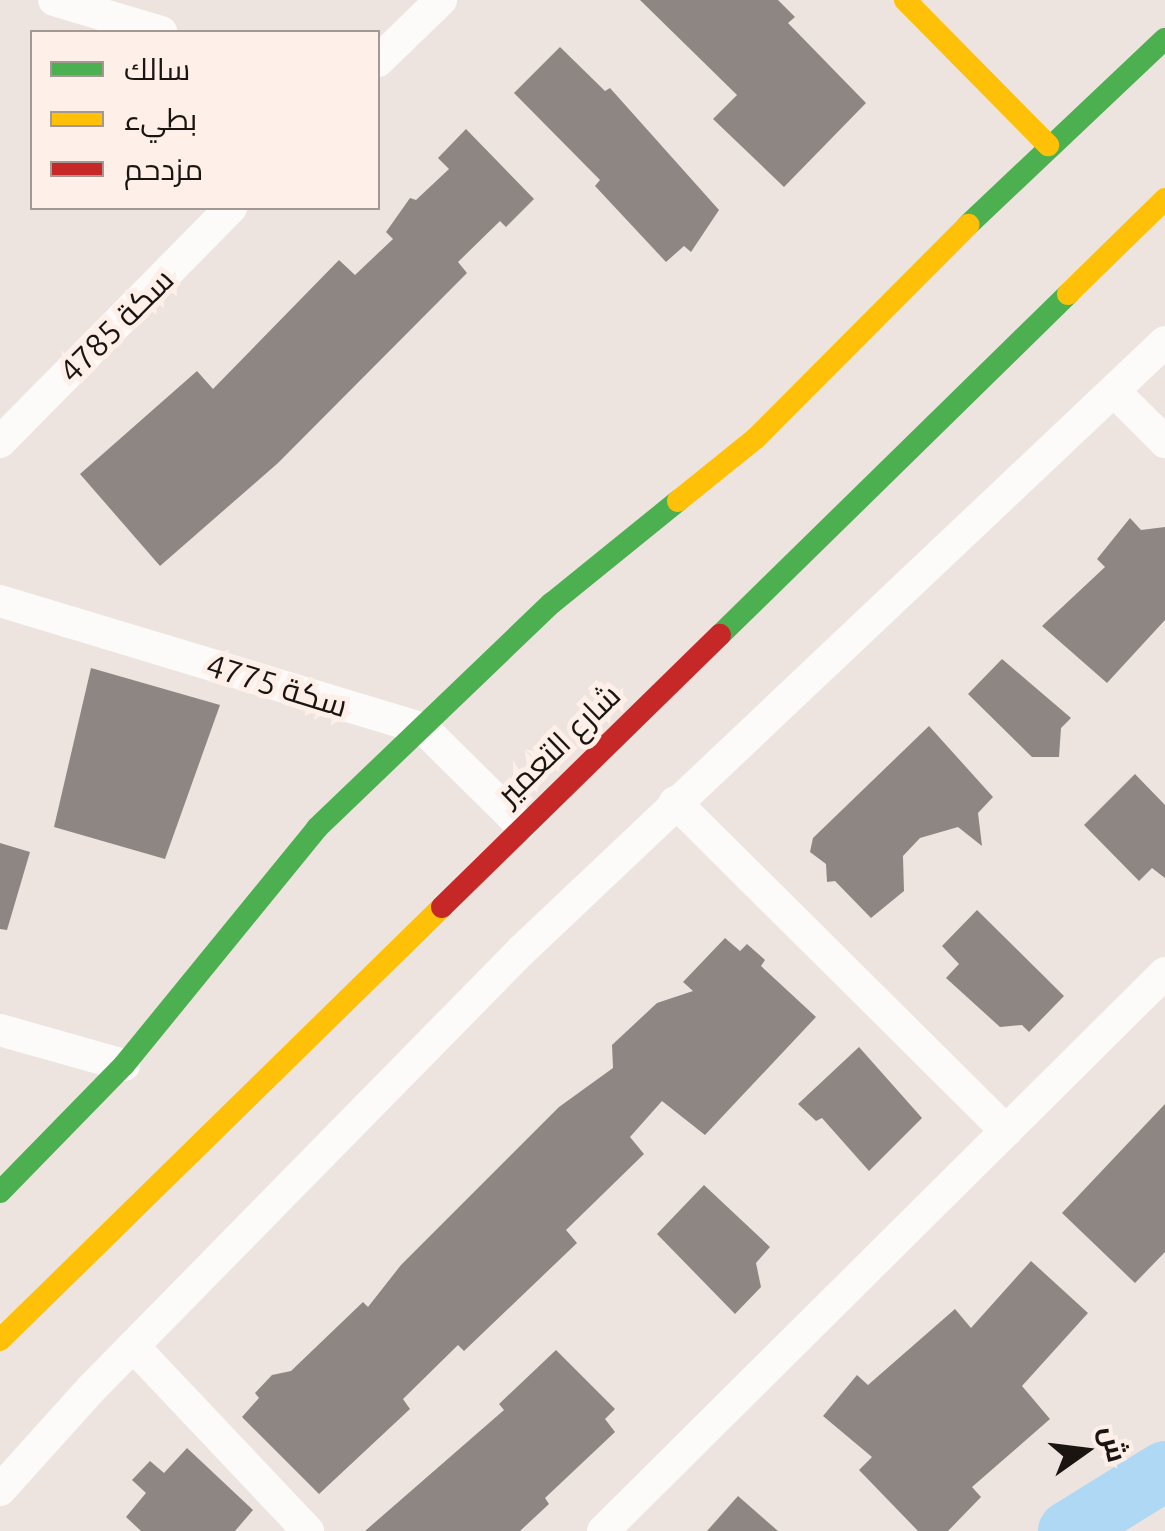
<!DOCTYPE html>
<meta charset="utf-8">
<style>
body{margin:0}
#map{position:relative;width:1165px;height:1531px;overflow:hidden;background:#eee4df;font-family:Ubuntu,Cairo,sans-serif}
div>[style]{position:absolute}
.river>*{height:60px;margin:-30px;padding:0 30px;transform-origin:30px;border-radius:30px;background:#afd8f5}
.building>*{inset:0;background:#8d8683}
.street>*{height:32px;margin:-16px;padding:0 16px;transform-origin:16px;border-radius:16px;background:#fcfbfa}
.fast>*{height:22px;margin:-11px;padding:0 11px;transform-origin:11px;border-radius:11px;background:#4caf50}
.slow>*{height:22px;margin:-11px;padding:0 11px;transform-origin:11px;border-radius:11px;background:#ffc107}
.jam>*{height:22px;margin:-11px;padding:0 11px;transform-origin:11px;border-radius:11px;background:#c62828}
span{translate:-50% -50%;white-space:nowrap;text-align:center;line-height:1.15;-webkit-text-stroke:10px #fef0e9;paint-order:stroke}
.street-label{font-size:32px;color:#1b1512}
.legend{position:absolute;left:30px;top:30px;width:350px;height:180px;box-sizing:border-box;background:#fef0e9;border:2px solid #a39893;margin:0;padding:12px 18px;list-style:none;font-size:30px;color:#1b1512}
.legend li{display:flex;align-items:center;gap:20px;height:50px}
.legend b{width:50px;border:2px solid #a39893}
.north{position:absolute;left:1035px;top:1401px;width:100px;height:100px;-webkit-text-stroke:8px #fef0e9;paint-order:stroke;rotate:76deg;font-size:28px;font-weight:700;line-height:40px;text-align:center;color:#1b1512}
.north::after{content:'';display:block;margin:auto;width:35px;height:45px;background:#1b1512;clip-path:polygon(50% 0,100% 100%,50% 72%,0 100%)}
</style>
<div id="map">
<div class="river">
<i style="left:1068px;top:1531px;width:114px;rotate:-31.7deg"></i>
</div>
<div class="building">
<i style="clip-path:polygon(640px 0,778px 0,795px 17px,788px 23px,866px 103px,784px 187px,713px 119px,737px 95px)"></i>
<i style="clip-path:polygon(560px 47px,605px 91px,610px 88px,719px 210px,691px 252px,684px 246px,666px 262px,595px 186px,600px 180px,514px 93px)"></i>
<i style="clip-path:polygon(466px 129px,534px 199px,506px 227px,500px 221px,458px 262px,467px 273px,278px 463px,160px 566px,80px 474px,197px 371px,213px 389px,339px 260px,355px 275px,393px 239px,386px 232px,410px 198px,416px 200px,449px 169px,438px 158px)"></i>
<i style="clip-path:polygon(1130px 518px,1141px 530px,1165px 527px,1165px 620px,1107px 683px,1042px 626px,1105px 567px,1097px 559px)"></i>
<i style="clip-path:polygon(1002px 659px,1071px 718px,1061px 728px,1059px 757px,1032px 757px,968px 694px)"></i>
<i style="clip-path:polygon(91px 668px,220px 705px,165px 859px,54px 827px)"></i>
<i style="clip-path:polygon(929px 726px,993px 797px,978px 813px,982px 846px,958px 827px,920px 838px,903px 856px,904px 891px,871px 918px,835px 881px,827px 882px,826px 864px,810px 852px,813px 838px)"></i>
<i style="clip-path:polygon(1135px 774px,1165px 805px,1165px 878px,1152px 868px,1139px 881px,1084px 825px)"></i>
<i style="clip-path:polygon(0 843px,30px 852px,7px 930px,0 929px)"></i>
<i style="clip-path:polygon(977px 910px,1064px 996px,1029px 1032px,1022px 1025px,1000px 1027px,946px 978px,959px 964px,942px 946px)"></i>
<i style="clip-path:polygon(725px 938px,740px 951px,747px 944px,765px 960px,761px 966px,816px 1017px,705px 1135px,662px 1101px,630px 1137px,644px 1154px,566px 1230px,577px 1243px,464px 1351px,458px 1345px,403px 1399px,410px 1409px,319px 1494px,242px 1417px,259px 1398px,255px 1393px,272px 1375px,291px 1371px,363px 1302px,368px 1307px,401px 1265px,559px 1107px,613px 1068px,612px 1045px,657px 1003px,693px 991px,683px 982px)"></i>
<i style="clip-path:polygon(859px 1047px,922px 1118px,869px 1171px,822px 1118px,816px 1121px,798px 1104px)"></i>
<i style="clip-path:polygon(1165px 1104px,1165px 1252px,1135px 1283px,1062px 1213px)"></i>
<i style="clip-path:polygon(704px 1185px,770px 1247px,756px 1263px,761px 1287px,735px 1314px,657px 1234px)"></i>
<i style="clip-path:polygon(1031px 1261px,1088px 1313px,1022px 1386px,1050px 1419px,972px 1487px,981px 1497px,948px 1531px,918px 1531px,859px 1470px,872px 1457px,823px 1416px,857px 1375px,868px 1385px,955px 1309px,971px 1328px)"></i>
<i style="clip-path:polygon(556px 1350px,615px 1409px,605px 1419px,615px 1432px,545px 1498px,549px 1504px,520px 1531px,365px 1531px,504px 1410px,499px 1404px)"></i>
<i style="clip-path:polygon(187px 1448px,253px 1510px,235px 1531px,141px 1531px,126px 1517px,146px 1493px,132px 1480px,150px 1461px,164px 1473px)"></i>
<i style="clip-path:polygon(738px 1496px,778px 1531px,707px 1531px)"></i>
</div>
<div class="street">
<i style="left:54px;top:0;width:112px;rotate:16.7deg"></i>
<i style="left:378px;top:61px;width:88px;rotate:-44.1deg"></i>
<i style="left:1115px;top:392px;width:71px;rotate:45deg"></i>
<i style="left:0;top:442px;width:329px;rotate:-45.4deg"></i>
<i style="left:0;top:601px;width:443px;rotate:16.8deg"></i>
<i style="left:424px;top:729px;width:136px;rotate:44.7deg"></i>
<i style="left:675px;top:802px;width:467px;rotate:44.8deg"></i>
<i style="left:0;top:1030px;width:129px;rotate:15.8deg"></i>
<i style="left:133px;top:1346px;width:255px;rotate:46.6deg"></i>
<i style="left:0;top:1490px;width:136px;rotate:-48deg"></i>
<i style="left:91px;top:1389px;width:614px;rotate:-45.53deg"></i>
<i style="left:521px;top:951px;width:886px;rotate:-43.4deg"></i>
<i style="left:603px;top:1531px;width:792px;rotate:-44.8deg"></i>
</div>
<div class="fast">
<i style="left:968px;top:225px;width:271px;rotate:-43.4deg"></i>
<i style="left:720px;top:635px;width:487px;rotate:-44.4deg"></i>
<i style="left:0;top:1192px;width:177px;rotate:-45.7deg"></i>
<i style="left:124px;top:1065px;width:306px;rotate:-50.8deg"></i>
<i style="left:317px;top:828px;width:325px;rotate:-43.8deg"></i>
<i style="left:552px;top:603px;width:162px;rotate:-39deg"></i>
</div>
<div class="slow">
<i style="left:905px;top:0;width:204px;rotate:45.4deg"></i>
<i style="left:1068px;top:294px;width:136px;rotate:-44.4deg"></i>
<i style="left:678px;top:501px;width:100px;rotate:-38.9deg"></i>
<i style="left:756px;top:438px;width:301px;rotate:-45.1deg"></i>
<i style="left:0;top:1340px;width:619px;rotate:-44.41deg"></i>
</div>
<div class="jam">
<i style="left:442px;top:907px;width:389px;rotate:-44.4deg"></i>
</div>
<div class="street-label">
<span style="left:116px;top:325px;rotate:-45deg">سكة 4785</span>
<span style="left:277px;top:685px;rotate:17deg">سكة 4775</span>
<span style="left:558px;top:744px;rotate:-44deg">شارع التعمير</span>
</div>
<ul class="legend">
<li><b style="height:12px;background:#4caf50"></b>سالك</li>
<li><b style="height:12px;background:#ffc107"></b>بطيء</li>
<li><b style="height:12px;background:#c62828"></b>مزدحم</li>
</ul>
<div class="north">ش</div>
</div>
